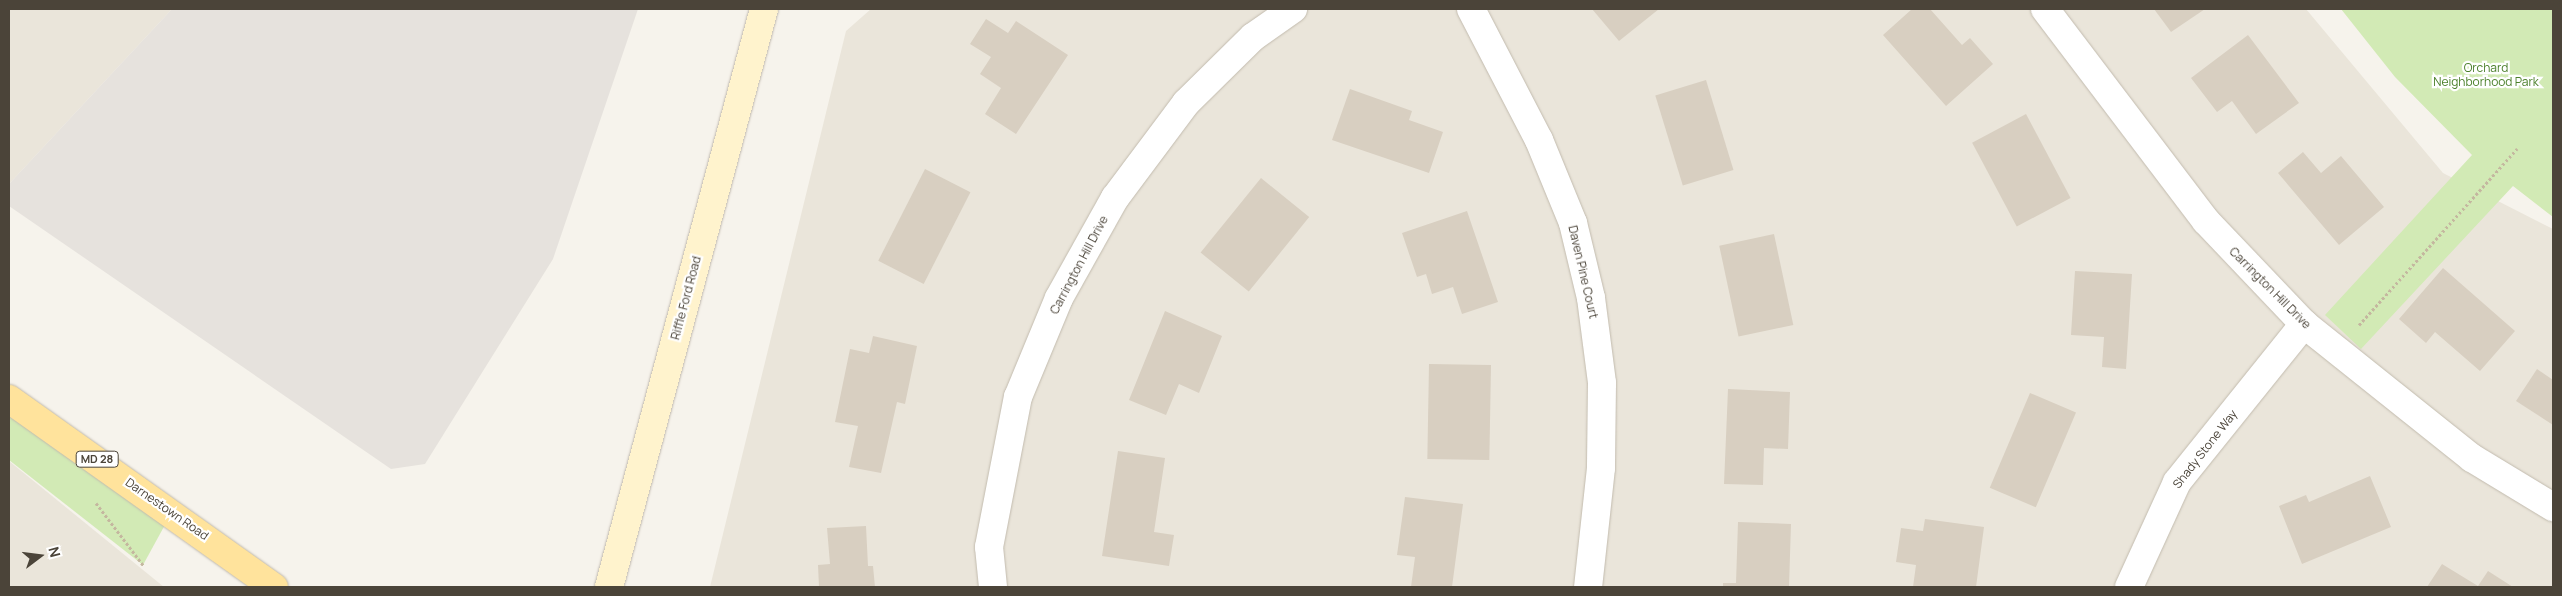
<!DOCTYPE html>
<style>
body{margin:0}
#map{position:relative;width:2562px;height:596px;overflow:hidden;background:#f6f3ec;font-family:Manrope,sans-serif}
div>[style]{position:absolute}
.residential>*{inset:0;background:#eae5da}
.industrial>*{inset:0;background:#e6e2dd}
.green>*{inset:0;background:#d2eab5}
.building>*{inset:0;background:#d8cfc1;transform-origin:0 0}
.path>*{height:3px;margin-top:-1.5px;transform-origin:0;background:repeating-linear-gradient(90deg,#c4b79f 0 2.5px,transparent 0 5px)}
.roads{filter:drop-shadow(0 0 1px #c2bbae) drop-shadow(0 0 1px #c2bbae)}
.street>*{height:28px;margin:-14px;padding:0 14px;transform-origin:14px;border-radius:14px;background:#fff}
.secondary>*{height:28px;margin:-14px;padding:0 14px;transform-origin:14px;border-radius:14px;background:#fff3cd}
.primary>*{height:28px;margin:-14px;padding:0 14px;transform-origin:14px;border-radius:14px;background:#ffe39c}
span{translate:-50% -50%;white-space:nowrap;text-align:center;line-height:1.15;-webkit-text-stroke:4.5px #fff;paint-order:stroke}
.shield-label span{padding:1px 4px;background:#fff;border:1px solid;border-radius:4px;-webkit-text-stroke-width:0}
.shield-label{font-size:11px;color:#4b4439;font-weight:700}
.park-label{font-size:12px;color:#4a7f2a}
.street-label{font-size:12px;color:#4b4439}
.frame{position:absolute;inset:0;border:10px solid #4b4439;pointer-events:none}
.north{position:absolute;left:15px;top:531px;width:50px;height:50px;-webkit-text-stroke:4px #fff;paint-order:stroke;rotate:75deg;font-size:14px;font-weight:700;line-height:20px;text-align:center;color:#4b4439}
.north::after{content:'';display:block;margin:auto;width:18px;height:22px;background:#4b4439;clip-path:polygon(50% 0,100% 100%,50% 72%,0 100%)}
</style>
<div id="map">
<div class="residential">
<i style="clip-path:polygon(9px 9px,172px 9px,9px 184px)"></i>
<i style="clip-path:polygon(871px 9px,2306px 9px,2443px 173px,2553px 229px,2553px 587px,710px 587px,846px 31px)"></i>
<i style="clip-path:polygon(9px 461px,164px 587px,9px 587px)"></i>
</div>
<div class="industrial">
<i style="clip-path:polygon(172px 9px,638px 9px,553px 259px,425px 464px,391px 469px,9px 206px,9px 184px)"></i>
</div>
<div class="green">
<i style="clip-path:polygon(2341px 9px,2553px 9px,2553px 217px,2513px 186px,2361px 349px,2325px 315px,2472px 155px,2395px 77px)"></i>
<i style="clip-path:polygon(9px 401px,172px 512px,143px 565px,9px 460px)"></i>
</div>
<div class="building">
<i style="clip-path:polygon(1592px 9px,1659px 9px,1619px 41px)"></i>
<i style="clip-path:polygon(1912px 9px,1930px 9px,1962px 45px,1970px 38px,1993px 64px,1946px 106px,1883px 35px)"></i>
<i style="clip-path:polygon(2154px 9px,2205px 9px,2171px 32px)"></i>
<i style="clip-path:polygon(986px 19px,1008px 33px,1016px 21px,1068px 55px,1016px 134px,985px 114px,1001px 88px,980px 74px,991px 57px,970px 44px)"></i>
<i style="clip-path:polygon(2248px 35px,2299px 103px,2256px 134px,2232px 101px,2217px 112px,2191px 78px)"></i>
<i style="left:1706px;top:80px;width:94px;height:53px;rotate:73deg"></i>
<i style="clip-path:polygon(1350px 89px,1412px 111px,1409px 120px,1443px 132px,1429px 173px,1332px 140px)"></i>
<i style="left:2026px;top:114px;width:95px;height:61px;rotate:62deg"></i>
<i style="clip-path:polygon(2303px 152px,2321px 173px,2341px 156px,2384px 207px,2339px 245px,2278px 173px)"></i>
<i style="left:925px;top:169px;width:51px;height:103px;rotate:27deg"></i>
<i style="left:1261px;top:178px;width:62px;height:96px;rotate:39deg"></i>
<i style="clip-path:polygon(1467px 211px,1498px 302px,1462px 314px,1453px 287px,1432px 294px,1426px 274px,1417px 277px,1402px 233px)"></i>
<i style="left:1774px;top:234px;width:93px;height:56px;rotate:78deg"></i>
<i style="clip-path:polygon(2443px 268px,2515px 331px,2480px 371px,2435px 332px,2426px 343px,2399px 319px)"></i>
<i style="clip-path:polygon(2075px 271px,2132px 274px,2126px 369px,2102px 367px,2104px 337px,2071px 335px)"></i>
<i style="clip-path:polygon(1165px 311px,1222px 336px,1199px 393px,1179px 384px,1166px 415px,1129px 400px)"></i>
<i style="clip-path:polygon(873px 336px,917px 346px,905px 404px,897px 402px,881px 473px,849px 467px,858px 426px,835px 422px,850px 349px,869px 353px)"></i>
<i style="left:1429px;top:364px;width:62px;height:95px;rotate:1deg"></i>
<i style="clip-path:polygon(2537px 369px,2553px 380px,2553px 425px,2516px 401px)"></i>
<i style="clip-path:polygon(1728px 389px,1790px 392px,1788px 449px,1764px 448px,1763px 485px,1724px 484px)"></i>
<i style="left:2030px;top:393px;width:50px;height:103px;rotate:23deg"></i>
<i style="clip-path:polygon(1118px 451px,1165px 458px,1154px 532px,1174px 535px,1169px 566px,1102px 556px)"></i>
<i style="clip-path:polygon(2370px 476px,2391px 527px,2302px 564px,2279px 506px,2306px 495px,2309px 502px)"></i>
<i style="clip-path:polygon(1405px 497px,1463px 504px,1452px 587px,1411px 587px,1415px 557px,1397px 555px)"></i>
<i style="clip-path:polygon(1925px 519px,1984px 527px,1976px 587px,1913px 587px,1916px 565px,1896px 562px,1901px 528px,1923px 531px)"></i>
<i style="clip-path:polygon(1738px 522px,1791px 524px,1789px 587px,1723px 587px,1723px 583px,1736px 583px)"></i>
<i style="clip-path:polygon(866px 526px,868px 566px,873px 566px,875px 587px,819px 587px,818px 565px,830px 564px,827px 528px)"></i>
<i style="clip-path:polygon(2442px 564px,2478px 586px,2488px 571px,2513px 587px,2427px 587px)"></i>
</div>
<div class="path">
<i style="left:2359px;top:325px;width:237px;rotate:-48.1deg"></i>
<i style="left:96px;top:503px;width:78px;rotate:52.8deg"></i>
</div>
<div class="roads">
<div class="street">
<i style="left:1471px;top:9px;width:148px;rotate:62.6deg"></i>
<i style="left:1539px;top:140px;width:90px;rotate:67.7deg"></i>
<i style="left:1573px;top:223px;width:77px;rotate:76.5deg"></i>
<i style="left:1591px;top:298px;width:86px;rotate:82.6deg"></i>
<i style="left:1602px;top:383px;width:85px;rotate:90.7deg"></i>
<i style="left:1601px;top:468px;width:120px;rotate:96.2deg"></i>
<i style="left:2045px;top:9px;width:266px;rotate:52.8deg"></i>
<i style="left:2206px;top:221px;width:142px;rotate:46.4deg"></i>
<i style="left:2304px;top:324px;width:215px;rotate:38.6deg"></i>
<i style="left:2472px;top:458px;width:95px;rotate:31.2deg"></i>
<i style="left:993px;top:587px;width:40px;rotate:-95.7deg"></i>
<i style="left:989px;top:547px;width:153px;rotate:-79.1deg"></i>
<i style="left:1018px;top:397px;width:107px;rotate:-67.5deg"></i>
<i style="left:1059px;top:298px;width:115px;rotate:-60.8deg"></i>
<i style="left:1115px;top:198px;width:119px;rotate:-53.2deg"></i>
<i style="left:1186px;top:103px;width:94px;rotate:-44.6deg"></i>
<i style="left:1253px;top:37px;width:49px;rotate:-35deg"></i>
<i style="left:2129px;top:587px;width:115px;rotate:-65.4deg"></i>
<i style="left:2177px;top:482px;width:203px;rotate:-51.2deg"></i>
</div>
<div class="secondary">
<i style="left:609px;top:587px;width:598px;rotate:-74.99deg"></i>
</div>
<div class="primary">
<i style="left:9px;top:399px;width:325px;rotate:35.4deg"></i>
</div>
</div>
<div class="shield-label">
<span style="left:97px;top:459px">MD 28</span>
</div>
<div class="park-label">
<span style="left:2486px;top:75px">Orchard<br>Neighborhood Park</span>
</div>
<div class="street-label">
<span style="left:1079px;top:265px;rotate:-62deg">Carrington Hill Drive</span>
<span style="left:1583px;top:272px;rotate:77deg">Daven Pine Court</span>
<span style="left:2270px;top:288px;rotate:45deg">Carrington Hill Drive</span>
<span style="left:686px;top:298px;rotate:-75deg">Riffle Ford Road</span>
<span style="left:2205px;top:449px;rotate:-52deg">Shady Stone Way</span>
<span style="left:167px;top:509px;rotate:35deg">Darnestown Road</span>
</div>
<div class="frame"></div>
<div class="north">N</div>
</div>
